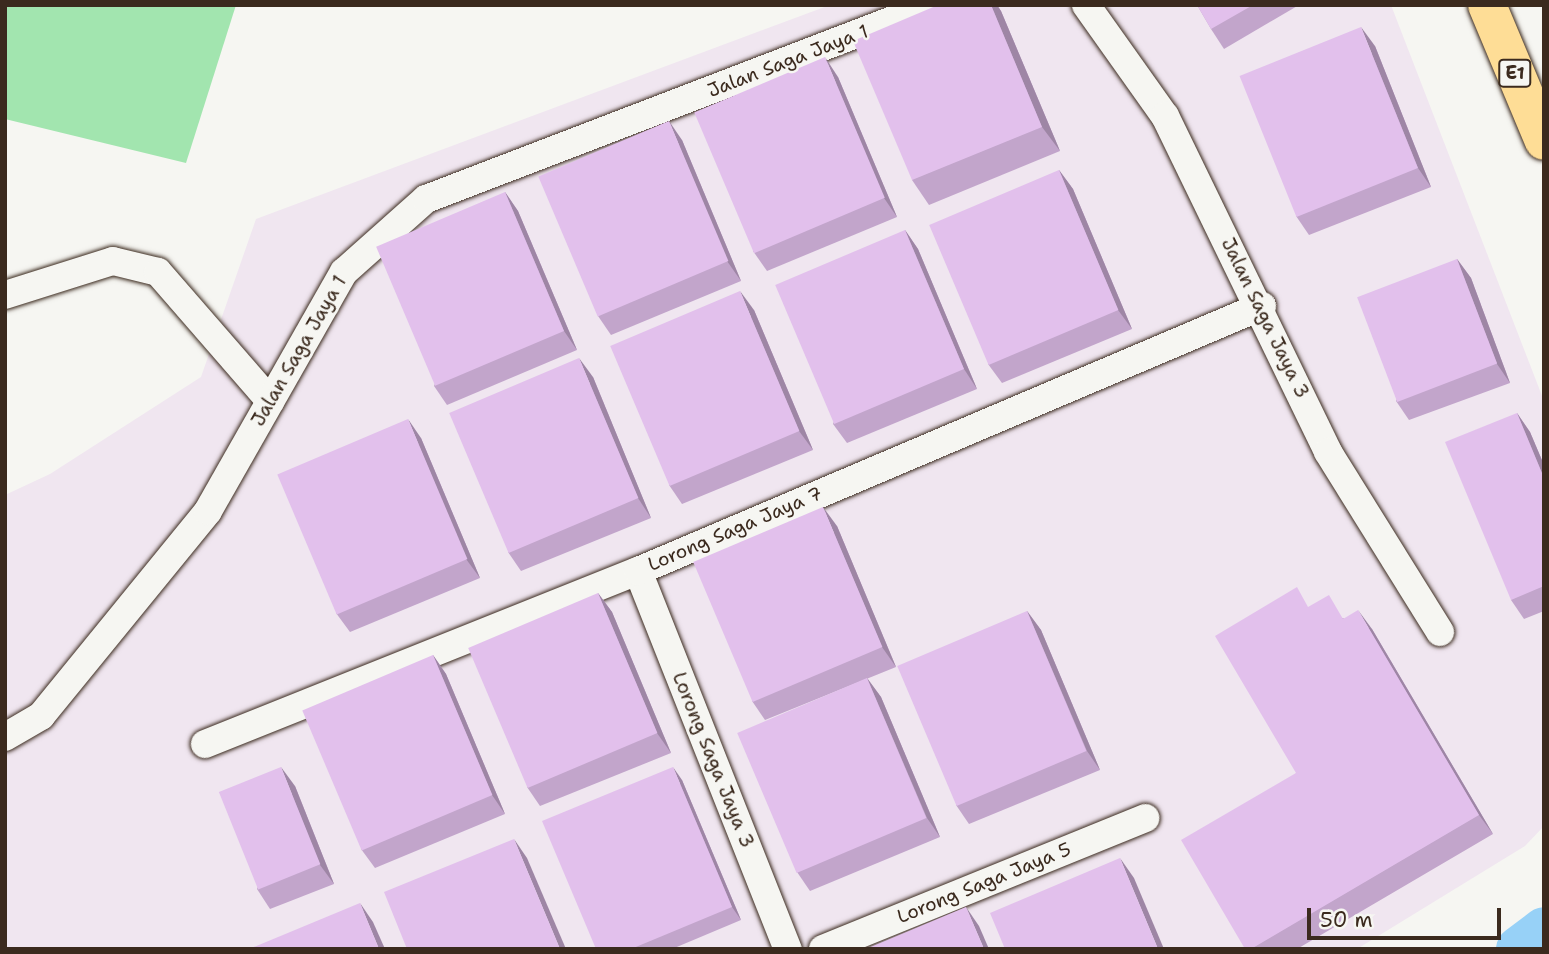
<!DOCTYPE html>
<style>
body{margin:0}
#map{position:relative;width:1549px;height:954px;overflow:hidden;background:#f6f6f2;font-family:"Shantell Sans",sans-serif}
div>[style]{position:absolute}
.built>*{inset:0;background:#f0e6f0}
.green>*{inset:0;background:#a2e5af}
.river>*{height:47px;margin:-23.5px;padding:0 23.5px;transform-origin:23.5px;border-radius:23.5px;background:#97d1f7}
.roads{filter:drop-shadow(0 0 2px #3b2a1e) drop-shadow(0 0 2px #3b2a1e)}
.minor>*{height:28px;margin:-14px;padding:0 14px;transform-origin:14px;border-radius:14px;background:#f6f6f2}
.motorway>*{height:38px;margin:-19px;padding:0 19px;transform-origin:19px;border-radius:19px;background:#fedd96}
.wall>*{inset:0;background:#c2a5cb}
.shaded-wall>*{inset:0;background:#9e86a5}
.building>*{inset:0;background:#e2c0ec;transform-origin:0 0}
span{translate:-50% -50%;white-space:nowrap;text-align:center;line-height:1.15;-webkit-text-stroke:5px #f6f6f2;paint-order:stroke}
.shield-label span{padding:2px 5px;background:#f6f6f2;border:2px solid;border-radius:5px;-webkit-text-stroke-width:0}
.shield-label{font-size:18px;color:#3b2a1e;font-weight:700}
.street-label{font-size:19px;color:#3b2a1e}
.frame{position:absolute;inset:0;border:7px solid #3b2a1e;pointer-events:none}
.scale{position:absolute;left:1307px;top:908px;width:194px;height:32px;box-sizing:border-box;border:4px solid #3b2a1e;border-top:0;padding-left:9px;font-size:21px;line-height:24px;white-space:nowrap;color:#3b2a1e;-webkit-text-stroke:5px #f6f6f2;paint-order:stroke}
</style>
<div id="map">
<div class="built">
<i style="clip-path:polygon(830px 5px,1391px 5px,1544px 401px,1544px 826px,1525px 846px,1357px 949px,5px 949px,5px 495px,50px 474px,201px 377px,256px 219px)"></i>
</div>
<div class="green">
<i style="clip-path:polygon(5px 5px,236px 5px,186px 163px,5px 119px)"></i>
</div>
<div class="river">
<i style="left:1519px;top:949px;width:31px;rotate:-37deg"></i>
</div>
<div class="roads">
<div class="minor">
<i style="left:1086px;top:5px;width:136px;rotate:54.6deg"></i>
<i style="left:1165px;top:116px;width:373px;rotate:64.1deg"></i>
<i style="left:1328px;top:452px;width:212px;rotate:58.1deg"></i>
<i style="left:5px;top:295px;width:113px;rotate:-17.5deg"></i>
<i style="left:113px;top:261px;width:46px;rotate:13.7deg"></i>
<i style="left:158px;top:272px;width:171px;rotate:49deg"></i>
<i style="left:638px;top:571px;width:407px;rotate:68.4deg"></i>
<i style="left:5px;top:737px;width:42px;rotate:-30.3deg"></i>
<i style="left:41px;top:716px;width:264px;rotate:-50.8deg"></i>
<i style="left:208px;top:511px;width:275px;rotate:-60.4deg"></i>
<i style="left:344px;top:272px;width:110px;rotate:-41.7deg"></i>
<i style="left:426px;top:199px;width:542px;rotate:-20.98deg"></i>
<i style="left:205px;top:744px;width:466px;rotate:-21.8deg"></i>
<i style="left:638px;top:571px;width:678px;rotate:-23.01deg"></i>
<i style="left:823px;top:949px;width:348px;rotate:-22.1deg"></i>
</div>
<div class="motorway">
<i style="left:1487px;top:5px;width:147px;rotate:67.3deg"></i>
</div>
</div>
<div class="wall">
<i style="clip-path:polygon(938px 5px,997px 5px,1001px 11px,1060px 151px,929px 205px,912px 180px)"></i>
<i style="clip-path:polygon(1197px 5px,1299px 5px,1224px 49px,1211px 29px)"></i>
<i style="clip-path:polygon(1375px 46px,1431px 187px,1309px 235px,1296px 216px)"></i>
<i style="clip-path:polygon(838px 77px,897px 217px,767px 271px,753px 251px)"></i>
<i style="clip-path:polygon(682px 140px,741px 281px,611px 335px,598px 316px)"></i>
<i style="clip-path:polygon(1059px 170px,1073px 189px,1132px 329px,1002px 383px,988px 364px)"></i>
<i style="clip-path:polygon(505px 192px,518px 211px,577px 350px,447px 405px,434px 386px)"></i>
<i style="clip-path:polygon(905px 230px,918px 249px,977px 389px,847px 443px,833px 424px)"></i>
<i style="clip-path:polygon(1457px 259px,1471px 278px,1510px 383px,1409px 420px,1396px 401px)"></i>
<i style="clip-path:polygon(754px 310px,813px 450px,682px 504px,669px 485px)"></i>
<i style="clip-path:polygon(593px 377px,651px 518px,521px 571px,508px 552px)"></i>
<i style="clip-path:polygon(1517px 413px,1530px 432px,1544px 465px,1544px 611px,1524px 619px,1511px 600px)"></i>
<i style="clip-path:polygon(421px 438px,480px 578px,350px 632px,336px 613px)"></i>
<i style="clip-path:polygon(837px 526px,896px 667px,765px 720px,752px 701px)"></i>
<i style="clip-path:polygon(598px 593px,612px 612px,671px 753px,540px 806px,527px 787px)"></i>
<i style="clip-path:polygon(1310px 606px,1372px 629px,1493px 834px,1297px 949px,1245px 949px,1296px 773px)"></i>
<i style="clip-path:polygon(1027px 611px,1041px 630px,1100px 770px,969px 824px,956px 805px)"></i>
<i style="clip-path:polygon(433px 655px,446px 674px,505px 814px,375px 868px,361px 849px)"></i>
<i style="clip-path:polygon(867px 678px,881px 697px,940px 837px,810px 891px,797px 872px)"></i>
<i style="clip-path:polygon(682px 780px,741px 920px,672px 949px,596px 949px)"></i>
<i style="clip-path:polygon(295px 786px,334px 884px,270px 909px,257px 889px)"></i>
</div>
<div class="shaded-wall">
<i style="clip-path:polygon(991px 5px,997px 5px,1001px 11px,1060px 151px,1042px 127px)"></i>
<i style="clip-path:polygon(1361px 27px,1375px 46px,1431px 187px,1418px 168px)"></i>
<i style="clip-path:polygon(825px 57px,838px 77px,897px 217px,884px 198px)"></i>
<i style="clip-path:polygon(669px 121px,682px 140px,741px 281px,727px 261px)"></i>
<i style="clip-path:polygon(1059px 170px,1073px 189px,1132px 329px,1118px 310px)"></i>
<i style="clip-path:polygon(505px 192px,518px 211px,577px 350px,564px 331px)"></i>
<i style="clip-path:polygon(905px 230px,918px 249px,977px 389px,964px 369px)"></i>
<i style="clip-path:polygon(1457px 259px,1471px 278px,1510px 383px,1497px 364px)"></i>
<i style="clip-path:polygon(740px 291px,754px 310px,813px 450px,799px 431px)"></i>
<i style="clip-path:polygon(579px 358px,593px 377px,651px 518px,638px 498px)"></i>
<i style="clip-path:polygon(1517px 413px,1530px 432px,1544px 465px,1544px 478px)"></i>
<i style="clip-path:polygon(408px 419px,421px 438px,480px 578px,466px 559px)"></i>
<i style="clip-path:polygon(823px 507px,837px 526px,896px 667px,882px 647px)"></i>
<i style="clip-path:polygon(598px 593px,612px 612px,671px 753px,657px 733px)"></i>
<i style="clip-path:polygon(1358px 610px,1372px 629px,1493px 834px,1479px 815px)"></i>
<i style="clip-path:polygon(1027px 611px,1041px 630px,1100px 770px,1087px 751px)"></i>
<i style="clip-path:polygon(433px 655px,446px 674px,505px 814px,492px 795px)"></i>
<i style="clip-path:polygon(867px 678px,881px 697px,940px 837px,927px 818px)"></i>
<i style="clip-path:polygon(281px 767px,295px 786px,334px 884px,320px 865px)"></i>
<i style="clip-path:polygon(673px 767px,682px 780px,741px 920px,732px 907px)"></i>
<i style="clip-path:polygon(514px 839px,527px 858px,566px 949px,560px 949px)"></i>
<i style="clip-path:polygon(1120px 858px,1134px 878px,1164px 949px,1158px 949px)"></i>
<i style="clip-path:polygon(360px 903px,373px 922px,385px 949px,379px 949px)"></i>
<i style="clip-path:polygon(966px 907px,979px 926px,989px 949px,984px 949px)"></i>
</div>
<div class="building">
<i style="clip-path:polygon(938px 5px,991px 5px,1042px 127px,912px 180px,853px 41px)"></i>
<i style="clip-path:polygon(1197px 5px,1253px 5px,1211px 29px)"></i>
<i style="left:1361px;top:27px;width:152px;height:131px;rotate:68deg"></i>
<i style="left:825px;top:57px;width:153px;height:142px;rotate:67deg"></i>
<i style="left:669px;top:121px;width:152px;height:142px;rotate:67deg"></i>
<i style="left:1059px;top:170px;width:152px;height:141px;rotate:67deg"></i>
<i style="left:505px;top:192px;width:151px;height:140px;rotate:67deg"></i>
<i style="left:905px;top:230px;width:151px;height:141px;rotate:67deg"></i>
<i style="left:1457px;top:259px;width:112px;height:107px;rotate:69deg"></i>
<i style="left:740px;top:291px;width:152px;height:141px;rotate:67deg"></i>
<i style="left:579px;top:358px;width:152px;height:141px;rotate:67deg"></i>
<i style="clip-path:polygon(1517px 413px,1544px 478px,1544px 586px,1511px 600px,1445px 442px)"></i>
<i style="left:408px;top:419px;width:152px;height:142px;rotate:67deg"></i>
<i style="left:823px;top:507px;width:152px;height:141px;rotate:67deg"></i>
<i style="clip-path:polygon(1297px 587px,1308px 607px,1329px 595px,1343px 619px,1358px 610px,1479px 815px,1251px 949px,1245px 949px,1181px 840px,1296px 773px,1215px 636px)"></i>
<i style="left:598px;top:593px;width:152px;height:141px;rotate:67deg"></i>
<i style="left:1027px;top:611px;width:152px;height:141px;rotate:67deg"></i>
<i style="left:433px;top:655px;width:152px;height:142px;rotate:67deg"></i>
<i style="left:867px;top:678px;width:152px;height:141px;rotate:67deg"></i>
<i style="left:281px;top:767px;width:105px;height:67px;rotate:68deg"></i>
<i style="clip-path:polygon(673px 767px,732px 907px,631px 949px,596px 949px,542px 821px)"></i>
<i style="clip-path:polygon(514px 839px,560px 949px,407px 949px,384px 892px)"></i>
<i style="clip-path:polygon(1120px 858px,1158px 949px,1005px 949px,990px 913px)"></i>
<i style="clip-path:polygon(360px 903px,379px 949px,249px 949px)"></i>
<i style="clip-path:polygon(966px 907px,984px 949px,866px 949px)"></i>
</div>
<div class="shield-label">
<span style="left:1515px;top:73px">E1</span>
</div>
<div class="street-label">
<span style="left:788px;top:61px;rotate:-21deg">Jalan Saga Jaya 1</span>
<span style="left:1265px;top:318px;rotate:64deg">Jalan Saga Jaya 3</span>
<span style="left:299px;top:351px;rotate:-60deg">Jalan Saga Jaya 1</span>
<span style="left:735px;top:529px;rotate:-23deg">Lorong Saga Jaya 7</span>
<span style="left:713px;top:760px;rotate:68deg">Lorong Saga Jaya 3</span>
<span style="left:984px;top:883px;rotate:-22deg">Lorong Saga Jaya 5</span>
</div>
<div class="frame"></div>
<div class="scale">50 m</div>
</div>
